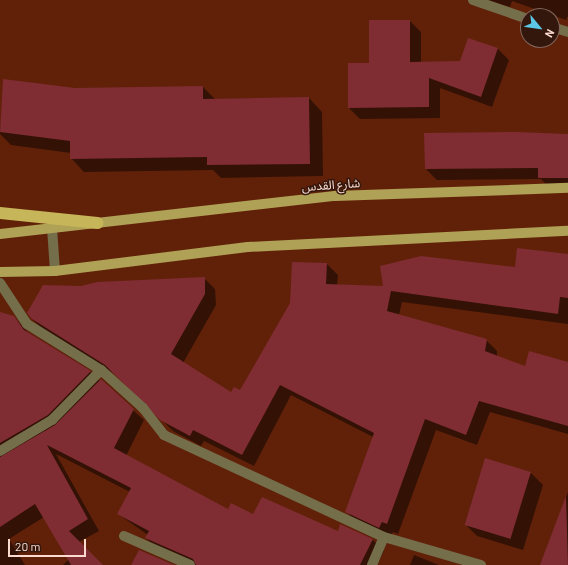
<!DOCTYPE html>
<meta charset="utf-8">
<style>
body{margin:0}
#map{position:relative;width:568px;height:565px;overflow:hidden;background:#612109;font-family:Barlow,"Noto Sans Arabic",sans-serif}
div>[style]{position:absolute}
.shadow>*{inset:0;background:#0007}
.building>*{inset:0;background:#7f2c32;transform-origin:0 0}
.minor>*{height:10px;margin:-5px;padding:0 5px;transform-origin:5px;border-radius:5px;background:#746e4b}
.major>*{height:10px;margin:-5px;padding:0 5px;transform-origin:5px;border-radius:5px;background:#afa156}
.highway>*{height:12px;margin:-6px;padding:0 6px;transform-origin:6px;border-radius:6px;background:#c6b559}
span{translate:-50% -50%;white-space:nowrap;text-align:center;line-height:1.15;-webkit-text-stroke:3px #33170d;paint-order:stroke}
.street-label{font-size:12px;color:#fbdacf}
.north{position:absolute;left:520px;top:8px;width:40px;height:40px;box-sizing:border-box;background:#33170d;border:1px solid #83655b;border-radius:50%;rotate:119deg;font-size:11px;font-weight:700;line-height:16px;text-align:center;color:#fbdacf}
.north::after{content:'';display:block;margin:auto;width:14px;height:18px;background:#5bc8e6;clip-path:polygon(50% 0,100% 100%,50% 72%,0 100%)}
.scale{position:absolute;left:8px;top:539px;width:78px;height:18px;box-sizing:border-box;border:2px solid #fbdacf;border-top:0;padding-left:5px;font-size:12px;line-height:14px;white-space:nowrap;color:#fbdacf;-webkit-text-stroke:3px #33170d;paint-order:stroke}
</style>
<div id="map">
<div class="shadow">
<i style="clip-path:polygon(487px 0,568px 0,568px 16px,566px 20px,512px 1px,510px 7px)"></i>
<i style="clip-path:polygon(410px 21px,421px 32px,421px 63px,461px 62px,469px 39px,498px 49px,509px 60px,492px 107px,440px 88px,440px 118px,360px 119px,349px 108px,370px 64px)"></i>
<i style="clip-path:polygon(4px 80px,75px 89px,203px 87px,215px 99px,309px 98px,322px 112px,323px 176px,221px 178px,213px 170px,84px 172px,71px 158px,71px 153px,11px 145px,0 134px)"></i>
<i style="clip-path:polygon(568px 135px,568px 188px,550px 188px,541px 179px,437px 180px,426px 169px)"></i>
<i style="clip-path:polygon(568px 255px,568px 324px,402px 302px,399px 315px,486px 340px,497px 351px,497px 357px,526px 367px,568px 363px,568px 434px,490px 412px,477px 445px,436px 430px,398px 534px,393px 532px,390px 538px,357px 523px,346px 511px,373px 437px,291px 395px,254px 466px,204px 441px,201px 446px,173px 431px,118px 376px,44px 330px,32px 319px,81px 287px,204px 278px,215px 289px,216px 305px,183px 363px,231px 394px,240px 391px,327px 264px,338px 275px,337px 285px,384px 287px,516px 268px)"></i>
<i style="clip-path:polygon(0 313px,14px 317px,29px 334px,90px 372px,144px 420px,126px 456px,228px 510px,338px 533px,341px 525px,373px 540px,384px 551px,377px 565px,194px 565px,157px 549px,146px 538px,148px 535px,118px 514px,130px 492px,56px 454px,99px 531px,79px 542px,102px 565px,63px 565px,69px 559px,44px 517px,9px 539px,25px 565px,0 565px)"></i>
<i style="clip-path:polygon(485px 459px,531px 473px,543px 485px,523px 550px,477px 536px,465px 524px)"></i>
<i style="clip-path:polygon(568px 492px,568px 565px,545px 565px,542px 562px)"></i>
<i style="clip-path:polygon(414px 555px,439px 565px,410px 565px)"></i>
</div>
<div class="building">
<i style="clip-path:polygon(369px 20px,410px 20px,410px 62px,460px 61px,468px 38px,498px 48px,481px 97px,429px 78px,429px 107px,348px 108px,348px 63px,369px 63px)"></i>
<i style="clip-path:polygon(3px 79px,75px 88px,203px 86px,203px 99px,309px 97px,310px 164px,207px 165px,207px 157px,70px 159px,70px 141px,0 132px)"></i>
<i style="clip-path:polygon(516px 132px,568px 134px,568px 178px,538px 178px,538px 168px,425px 169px,424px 133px)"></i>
<i style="clip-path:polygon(517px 248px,568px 254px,568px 298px,560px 297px,558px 314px,391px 291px,387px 311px,487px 339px,485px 351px,525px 366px,529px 351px,568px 362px,568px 426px,479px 401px,466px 435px,425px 419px,387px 524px,382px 522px,379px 528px,345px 512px,374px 433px,280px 385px,242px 455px,193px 430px,190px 436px,160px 420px,105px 365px,32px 319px,27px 313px,43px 285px,81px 286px,97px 282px,205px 277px,205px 294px,171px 354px,231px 392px,234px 387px,240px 390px,290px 303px,292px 262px,327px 263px,326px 284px,383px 286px,380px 266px,421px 256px,515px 267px)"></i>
<i style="clip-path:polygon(0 312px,14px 316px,24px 330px,91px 371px,48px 415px,0 443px)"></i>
<i style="clip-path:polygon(101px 379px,134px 409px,114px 448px,228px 509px,231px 503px,253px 514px,262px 497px,338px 531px,340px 524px,373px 539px,360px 565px,196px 565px,193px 559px,145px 538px,149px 531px,117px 514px,131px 488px,47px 445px,88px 519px,69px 531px,103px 565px,71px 565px,35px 504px,0 527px,0 457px,55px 425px)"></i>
<i style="left:485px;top:458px;width:48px;height:70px;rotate:17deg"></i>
<i style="clip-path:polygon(566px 496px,568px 565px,540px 565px)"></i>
<i style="clip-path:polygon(139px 550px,174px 565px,131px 565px)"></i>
</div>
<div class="minor">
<i style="left:473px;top:0;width:58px;rotate:19.1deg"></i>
<i style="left:552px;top:27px;width:17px;rotate:17deg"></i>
<i style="left:52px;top:228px;width:43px;rotate:86deg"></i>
<i style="left:0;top:283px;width:49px;rotate:56.6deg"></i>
<i style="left:27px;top:324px;width:87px;rotate:31.9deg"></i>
<i style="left:101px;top:370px;width:57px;rotate:42.1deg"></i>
<i style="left:143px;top:408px;width:34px;rotate:52deg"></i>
<i style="left:164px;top:435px;width:242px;rotate:24.9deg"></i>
<i style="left:384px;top:537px;width:101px;rotate:16.1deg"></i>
<i style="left:0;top:451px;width:61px;rotate:-30.8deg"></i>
<i style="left:52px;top:420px;width:70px;rotate:-45.6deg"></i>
<i style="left:124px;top:536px;width:72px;rotate:23.7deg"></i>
<i style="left:372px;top:565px;width:30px;rotate:-67deg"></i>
</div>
<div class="major">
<i style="left:0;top:234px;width:337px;rotate:-6.5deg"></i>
<i style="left:335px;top:196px;width:233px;rotate:-2deg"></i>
<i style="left:0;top:272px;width:55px;rotate:-1deg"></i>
<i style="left:55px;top:271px;width:194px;rotate:-7.1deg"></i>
<i style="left:248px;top:247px;width:320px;rotate:-2.9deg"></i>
</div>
<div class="highway">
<i style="left:0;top:213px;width:98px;rotate:5.9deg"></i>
</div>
<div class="street-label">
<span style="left:331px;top:185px;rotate:-4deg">شارع القدس</span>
</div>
<div class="north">N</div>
<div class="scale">20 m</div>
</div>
